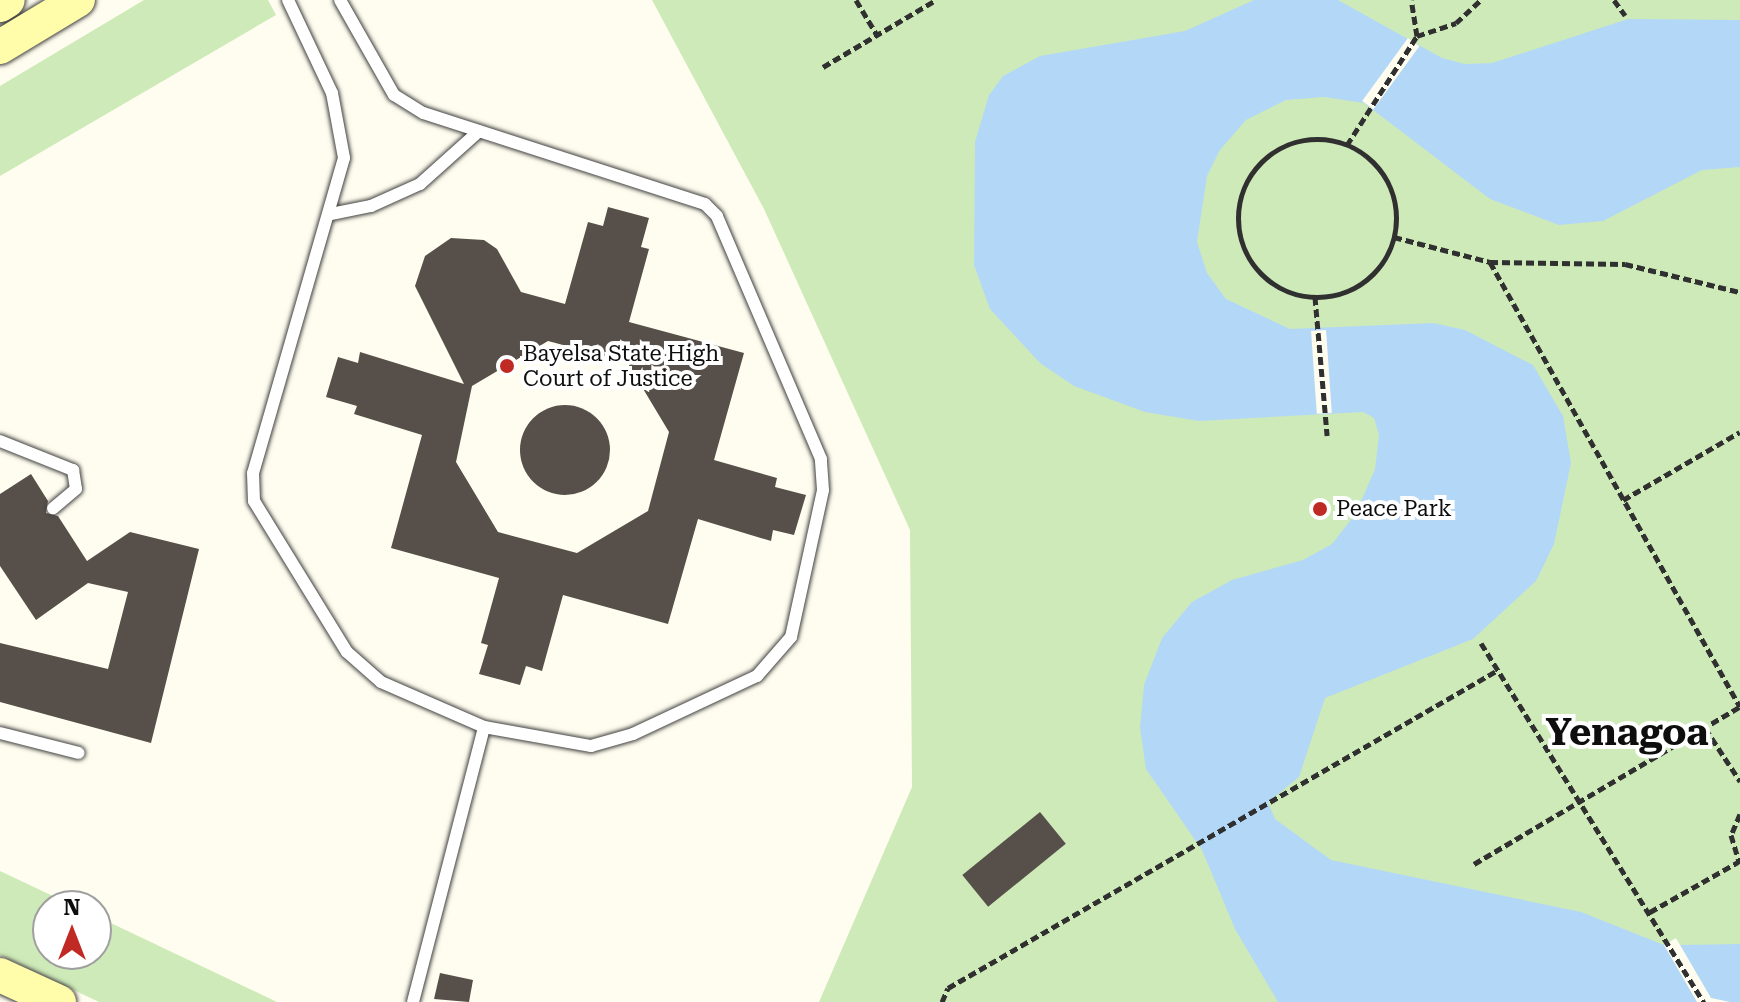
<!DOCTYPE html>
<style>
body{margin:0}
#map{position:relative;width:1740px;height:1002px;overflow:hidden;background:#fffdef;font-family:"Roboto Serif",serif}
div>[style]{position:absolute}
.green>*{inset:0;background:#ceeab8}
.water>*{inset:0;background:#b3d8f7}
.pier>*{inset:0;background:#fffdef;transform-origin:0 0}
.building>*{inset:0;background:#57504a;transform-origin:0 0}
.round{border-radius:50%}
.path>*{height:5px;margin-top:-2.5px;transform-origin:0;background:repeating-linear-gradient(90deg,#303030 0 8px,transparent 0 12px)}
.path>.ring{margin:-2.5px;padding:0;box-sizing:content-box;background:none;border:5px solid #303030;border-radius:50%}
.roads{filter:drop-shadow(0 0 2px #414141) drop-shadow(0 0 2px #414141)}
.lane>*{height:12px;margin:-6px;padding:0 6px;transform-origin:6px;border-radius:6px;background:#fff}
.secondary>*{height:34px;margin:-17px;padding:0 17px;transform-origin:17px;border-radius:17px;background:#fffdaa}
.dots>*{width:22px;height:22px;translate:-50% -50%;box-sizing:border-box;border:4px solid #fff;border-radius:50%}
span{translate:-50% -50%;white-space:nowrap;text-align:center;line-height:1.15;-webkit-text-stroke:8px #fff;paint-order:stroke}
.poi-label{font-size:22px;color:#0e0e0e}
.left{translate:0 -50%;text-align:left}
.town-label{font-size:38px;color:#0e0e0e;font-weight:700}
.north{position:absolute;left:32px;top:890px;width:80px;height:80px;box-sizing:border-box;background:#fff;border:2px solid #9f9f9f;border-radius:50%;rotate:0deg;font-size:22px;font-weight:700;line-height:32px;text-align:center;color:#0e0e0e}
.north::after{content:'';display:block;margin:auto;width:28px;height:36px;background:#c02a24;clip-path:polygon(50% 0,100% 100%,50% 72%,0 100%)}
</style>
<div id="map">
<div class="green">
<i style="clip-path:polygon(144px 0,268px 0,276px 15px,0 176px,0 86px)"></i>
<i style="clip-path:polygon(652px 0,1740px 0,1740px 1002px,819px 1002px,912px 787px,910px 530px,764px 209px)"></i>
<i style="clip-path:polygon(0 871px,74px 906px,48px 906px,48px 954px,96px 954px,96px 916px,277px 1002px,99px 1002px,0 955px)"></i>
</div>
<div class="water">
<i style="clip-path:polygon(1254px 0,1338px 0,1442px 58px,1465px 64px,1492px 63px,1628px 19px,1740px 20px,1740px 167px,1702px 170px,1603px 221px,1559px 225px,1490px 199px,1364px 103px,1324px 97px,1286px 100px,1246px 120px,1220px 150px,1207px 176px,1197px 242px,1207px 273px,1226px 299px,1290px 329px,1433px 323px,1465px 330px,1533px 365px,1563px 416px,1571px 463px,1554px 544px,1536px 581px,1473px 639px,1325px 698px,1299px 777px,1268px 802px,1275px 819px,1331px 860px,1581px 912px,1664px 945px,1676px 938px,1680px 945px,1740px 944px,1740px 1002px,1278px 1002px,1235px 929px,1202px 850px,1146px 769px,1140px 728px,1144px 685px,1162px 638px,1192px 602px,1232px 580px,1303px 560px,1332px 544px,1356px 513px,1375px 469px,1379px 435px,1374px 418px,1363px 412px,1199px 421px,1145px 412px,1074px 386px,1040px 363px,990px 309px,974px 265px,975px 142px,989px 95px,1003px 76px,1040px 56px,1185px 31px)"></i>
</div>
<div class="pier">
<i style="left:1408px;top:38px;width:14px;height:78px;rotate:36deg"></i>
<i style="left:1326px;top:330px;width:83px;height:15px;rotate:86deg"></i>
<i style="clip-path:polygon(1676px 938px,1711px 998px,1730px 1002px,1697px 1002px,1664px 945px)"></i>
</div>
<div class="building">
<i style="clip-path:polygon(evenodd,608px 207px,649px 218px,641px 247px,649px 249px,629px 322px,744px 353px,714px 460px,777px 478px,775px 487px,806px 495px,794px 535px,773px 530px,771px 541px,698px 519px,668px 624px,563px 595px,542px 671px,526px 666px,520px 685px,479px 674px,488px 645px,481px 643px,499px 578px,391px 548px,422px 435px,354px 414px,357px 406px,326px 397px,338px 357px,358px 363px,360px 352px,464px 384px,415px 286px,425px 256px,451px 238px,484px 240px,497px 249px,521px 292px,565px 304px,588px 222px,603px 226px,608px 207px,548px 341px,627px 362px,669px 432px,648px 511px,577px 553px,498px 532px,456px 462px,472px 386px,548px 341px)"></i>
<i class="round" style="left:520px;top:405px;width:90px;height:90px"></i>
<i style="clip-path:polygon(31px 474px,48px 501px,46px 513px,58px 516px,87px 561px,130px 532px,199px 549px,151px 743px,0 702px,0 643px,108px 669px,128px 592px,88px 583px,36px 620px,0 566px,0 494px)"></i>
<i style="left:1040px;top:812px;width:41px;height:100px;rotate:51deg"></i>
<i style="clip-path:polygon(440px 973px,473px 980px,469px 1002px,434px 999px)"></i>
</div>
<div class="path">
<i style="left:856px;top:0;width:41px;rotate:59deg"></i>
<i style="left:1614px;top:0;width:19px;rotate:54deg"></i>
<i style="left:1417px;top:36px;width:41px;rotate:-18.4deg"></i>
<i style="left:1456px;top:23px;width:34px;rotate:-43deg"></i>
<i style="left:823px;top:67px;width:131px;rotate:-30.7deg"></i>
<i class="ring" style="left:1238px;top:139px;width:153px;height:153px"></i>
<i style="left:1347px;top:145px;width:130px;rotate:-57.3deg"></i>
<i style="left:1417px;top:36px;width:36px;rotate:-99deg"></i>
<i style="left:1394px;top:237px;width:99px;rotate:14.6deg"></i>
<i style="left:1490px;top:262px;width:135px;rotate:0.8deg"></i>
<i style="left:1625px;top:264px;width:118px;rotate:13.7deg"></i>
<i style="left:1490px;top:262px;width:510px;rotate:60.67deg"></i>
<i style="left:1315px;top:297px;width:139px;rotate:85deg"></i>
<i style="left:1623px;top:500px;width:135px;rotate:-30.2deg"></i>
<i style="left:1481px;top:643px;width:423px;rotate:58.2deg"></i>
<i style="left:1705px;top:728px;width:64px;rotate:56.6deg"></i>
<i style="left:1740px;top:814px;width:23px;rotate:113deg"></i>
<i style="left:1731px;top:835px;width:30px;rotate:73deg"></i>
<i style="left:1474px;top:864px;width:309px;rotate:-30.6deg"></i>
<i style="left:1650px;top:912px;width:101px;rotate:-29.6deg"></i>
<i style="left:942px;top:1002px;width:15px;rotate:-67deg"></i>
<i style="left:948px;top:988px;width:635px;rotate:-30.04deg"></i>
</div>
<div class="roads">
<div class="lane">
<i style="left:288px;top:0;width:103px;rotate:64.7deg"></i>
<i style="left:332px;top:93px;width:66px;rotate:79.5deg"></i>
<i style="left:344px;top:158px;width:328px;rotate:106.1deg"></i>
<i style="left:253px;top:473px;width:28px;rotate:88deg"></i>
<i style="left:254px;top:501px;width:177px;rotate:58.4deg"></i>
<i style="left:347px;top:652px;width:45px;rotate:41.4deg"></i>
<i style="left:381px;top:682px;width:112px;rotate:23.6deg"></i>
<i style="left:484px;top:727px;width:109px;rotate:10.1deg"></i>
<i style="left:591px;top:746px;width:44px;rotate:-15.9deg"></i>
<i style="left:633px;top:734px;width:137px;rotate:-25.1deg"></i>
<i style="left:757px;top:676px;width:52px;rotate:-48.9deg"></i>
<i style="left:791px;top:637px;width:150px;rotate:-77.7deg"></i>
<i style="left:823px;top:490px;width:31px;rotate:-94deg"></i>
<i style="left:821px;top:459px;width:264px;rotate:-113.2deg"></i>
<i style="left:717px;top:216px;width:17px;rotate:-135deg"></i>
<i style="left:705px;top:204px;width:296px;rotate:-162.1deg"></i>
<i style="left:423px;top:113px;width:34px;rotate:-148deg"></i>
<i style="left:394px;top:95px;width:109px;rotate:-119.6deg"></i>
<i style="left:331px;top:214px;width:41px;rotate:-11.3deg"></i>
<i style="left:371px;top:206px;width:54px;rotate:-24.2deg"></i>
<i style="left:420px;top:184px;width:79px;rotate:-41.9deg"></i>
<i style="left:0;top:441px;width:79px;rotate:21.7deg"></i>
<i style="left:73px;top:470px;width:19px;rotate:81deg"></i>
<i style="left:76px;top:489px;width:30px;rotate:140deg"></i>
<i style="left:0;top:733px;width:81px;rotate:14.2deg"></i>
<i style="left:413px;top:1002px;width:284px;rotate:-75.5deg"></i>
</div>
<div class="secondary">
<i style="left:0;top:5px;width:9px;rotate:-32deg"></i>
<i style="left:0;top:47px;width:91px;rotate:-31.1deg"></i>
<i style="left:0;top:975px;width:65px;rotate:24.6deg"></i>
</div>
</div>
<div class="dots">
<i style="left:507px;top:366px;background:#c02a24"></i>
<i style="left:1320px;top:509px;background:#c02a24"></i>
</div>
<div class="poi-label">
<span class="left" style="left:523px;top:366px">Bayelsa State High<br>Court of Justice</span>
<span class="left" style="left:1336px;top:509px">Peace Park</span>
</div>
<div class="town-label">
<span style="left:1627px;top:733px">Yenagoa</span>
</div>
<div class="north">N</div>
</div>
